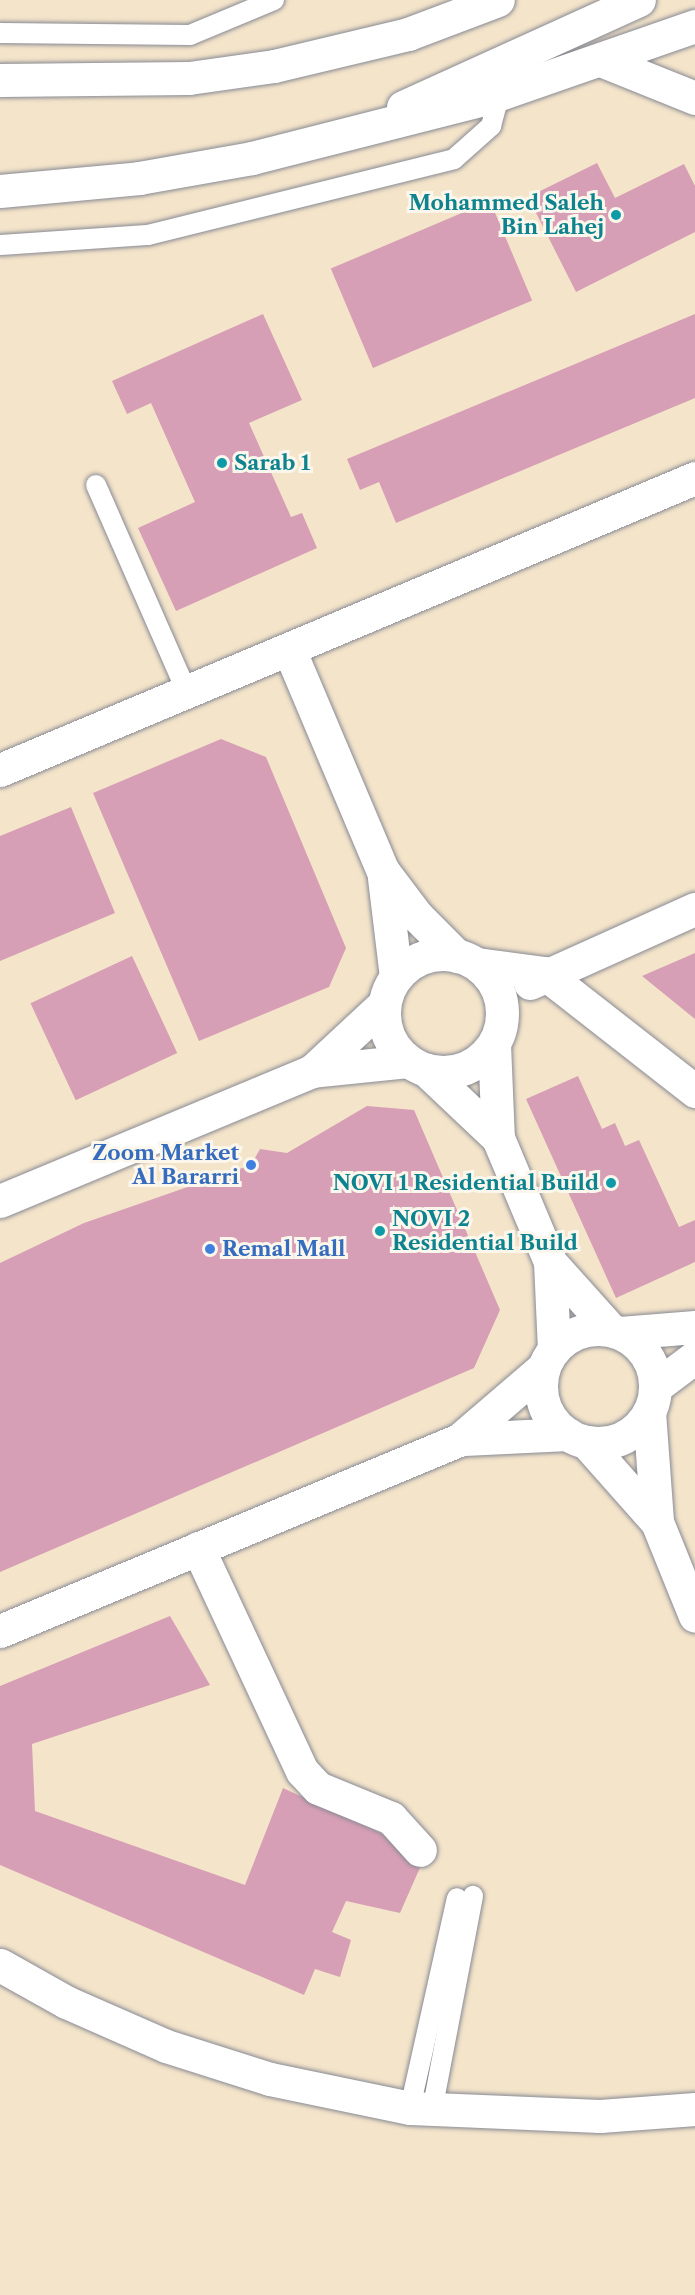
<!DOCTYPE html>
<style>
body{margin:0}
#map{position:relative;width:695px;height:2295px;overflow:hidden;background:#f4e4ca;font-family:"Libre Caslon Text",serif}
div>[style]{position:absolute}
.building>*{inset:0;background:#d79fb5;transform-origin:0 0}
.roads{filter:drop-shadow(0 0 2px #888a94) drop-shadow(0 0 2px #888a94)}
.service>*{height:20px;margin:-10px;padding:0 10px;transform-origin:10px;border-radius:10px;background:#fff}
.minor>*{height:33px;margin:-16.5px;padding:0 16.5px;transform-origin:16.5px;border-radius:16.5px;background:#fff}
.minor>.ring{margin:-16.5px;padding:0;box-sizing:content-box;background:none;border:33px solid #fff;border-radius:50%}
.tertiary>*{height:33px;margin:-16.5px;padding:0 16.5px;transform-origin:16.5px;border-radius:16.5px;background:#fff}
.dots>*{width:16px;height:16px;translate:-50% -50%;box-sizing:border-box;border:3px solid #fbf7ec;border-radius:50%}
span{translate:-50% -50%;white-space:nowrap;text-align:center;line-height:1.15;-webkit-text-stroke:6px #fbf7ec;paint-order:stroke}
.culture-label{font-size:21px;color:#0d838f;font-weight:700}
.right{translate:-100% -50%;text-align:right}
.left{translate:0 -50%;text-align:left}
.shop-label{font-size:21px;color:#366cbe;font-weight:700}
</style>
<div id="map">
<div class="building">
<i style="clip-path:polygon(597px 163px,615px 198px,684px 164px,695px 186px,695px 232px,576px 292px,528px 197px)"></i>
<i style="left:490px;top:201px;width:108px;height:173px;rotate:67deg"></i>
<i style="clip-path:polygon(263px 314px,302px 400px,249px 423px,291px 517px,302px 513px,317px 548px,176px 611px,138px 528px,195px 502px,151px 403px,127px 414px,112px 381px)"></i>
<i style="clip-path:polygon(695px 314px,695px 398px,396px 523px,379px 482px,360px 490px,347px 459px)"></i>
<i style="clip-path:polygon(221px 739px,266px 757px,346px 948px,329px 987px,199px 1041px,93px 793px)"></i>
<i style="clip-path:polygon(71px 807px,115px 913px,0 961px,0 836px)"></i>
<i style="clip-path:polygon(695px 953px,695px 1019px,642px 976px)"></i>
<i style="left:132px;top:956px;width:107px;height:112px;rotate:65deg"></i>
<i style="clip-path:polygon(578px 1076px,602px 1129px,615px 1123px,625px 1146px,639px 1140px,679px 1227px,695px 1220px,695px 1262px,616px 1298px,526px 1099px)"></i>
<i style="clip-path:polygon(367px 1106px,414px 1110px,500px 1310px,474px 1368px,0 1572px,0 1263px,84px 1223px,251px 1165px,260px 1149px,287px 1153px)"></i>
<i style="clip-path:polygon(170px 1616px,210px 1685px,32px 1744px,35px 1811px,245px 1885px,283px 1788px,426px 1854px,400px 1913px,346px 1901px,332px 1932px,351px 1940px,340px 1977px,315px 1969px,304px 1995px,0 1865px,0 1686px)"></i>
</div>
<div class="roads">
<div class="service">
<i style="left:0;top:33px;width:190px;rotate:0.6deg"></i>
<i style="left:190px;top:35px;width:91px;rotate:-22.6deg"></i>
<i style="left:0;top:245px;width:148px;rotate:-3.9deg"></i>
<i style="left:148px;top:235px;width:315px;rotate:-13.9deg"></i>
<i style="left:454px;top:159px;width:50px;rotate:-41.7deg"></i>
<i style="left:491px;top:126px;width:34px;rotate:-75deg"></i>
<i style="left:96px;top:485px;width:226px;rotate:66.3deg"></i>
<i style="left:410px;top:2108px;width:215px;rotate:-77.4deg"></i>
<i style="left:432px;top:2111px;width:219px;rotate:-79.2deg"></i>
</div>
<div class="minor">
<i style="left:603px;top:61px;width:99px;rotate:21.9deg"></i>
<i style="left:289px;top:649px;width:241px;rotate:67.1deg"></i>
<i style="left:383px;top:871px;width:56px;rotate:52.9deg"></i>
<i style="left:417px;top:916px;width:57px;rotate:45deg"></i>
<i style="left:0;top:770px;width:754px;rotate:-22.79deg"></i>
<i style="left:384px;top:878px;width:100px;rotate:83.1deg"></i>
<i class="ring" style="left:384px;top:954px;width:85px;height:85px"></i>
<i style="left:477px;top:964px;width:68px;rotate:7.7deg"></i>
<i style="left:544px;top:973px;width:192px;rotate:38deg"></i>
<i style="left:530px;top:983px;width:181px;rotate:-24.2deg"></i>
<i style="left:494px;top:1044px;width:94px;rotate:87.6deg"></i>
<i style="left:498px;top:1138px;width:134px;rotate:67.2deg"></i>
<i style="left:550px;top:1262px;width:91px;rotate:48.1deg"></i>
<i style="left:426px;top:1070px;width:99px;rotate:43.4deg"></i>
<i style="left:312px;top:1071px;width:98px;rotate:-42.9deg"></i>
<i style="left:0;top:1201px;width:338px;rotate:-22.6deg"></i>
<i style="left:312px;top:1071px;width:97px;rotate:-5.9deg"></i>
<i style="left:550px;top:1262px;width:87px;rotate:87.4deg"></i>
<i class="ring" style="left:541px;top:1329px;width:81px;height:81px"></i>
<i style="left:620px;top:1333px;width:75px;rotate:-4.6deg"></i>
<i style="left:655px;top:1387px;width:50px;rotate:-36.9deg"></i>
<i style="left:649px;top:1412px;width:110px;rotate:85.8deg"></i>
<i style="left:657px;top:1522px;width:101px;rotate:68deg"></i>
<i style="left:464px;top:1439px;width:104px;rotate:-2.8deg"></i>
<i style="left:586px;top:1442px;width:104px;rotate:48.5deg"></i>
<i style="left:198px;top:1548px;width:246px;rotate:65deg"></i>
<i style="left:302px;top:1771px;width:23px;rotate:47deg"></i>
<i style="left:318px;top:1788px;width:79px;rotate:22.3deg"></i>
<i style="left:391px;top:1818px;width:43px;rotate:47.8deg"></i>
<i style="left:0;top:1631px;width:497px;rotate:-22.6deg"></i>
<i style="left:459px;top:1440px;width:111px;rotate:-40.6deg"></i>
<i style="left:0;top:1965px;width:76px;rotate:29.3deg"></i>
<i style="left:66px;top:2002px;width:109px;rotate:23.7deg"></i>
<i style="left:166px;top:2046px;width:109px;rotate:17.6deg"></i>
<i style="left:270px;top:2079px;width:143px;rotate:11.7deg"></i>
<i style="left:410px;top:2108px;width:190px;rotate:2.4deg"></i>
<i style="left:600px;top:2116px;width:95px;rotate:-4.2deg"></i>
</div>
<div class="tertiary">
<i style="left:0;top:80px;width:189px;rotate:-0.6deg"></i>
<i style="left:189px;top:78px;width:86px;rotate:-8deg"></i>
<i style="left:274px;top:66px;width:138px;rotate:-13.4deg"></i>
<i style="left:408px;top:34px;width:96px;rotate:-20.7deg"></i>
<i style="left:403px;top:107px;width:259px;rotate:-24.4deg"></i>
<i style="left:0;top:191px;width:140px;rotate:-5.3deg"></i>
<i style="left:139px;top:178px;width:115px;rotate:-10deg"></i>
<i style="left:252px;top:158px;width:244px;rotate:-14.3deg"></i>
<i style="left:488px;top:98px;width:219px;rotate:-19.2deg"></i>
</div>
</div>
<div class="dots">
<i style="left:616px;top:215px;background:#0f9aa8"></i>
<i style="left:222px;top:463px;background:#0f9aa8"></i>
<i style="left:251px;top:1165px;background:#3f7fe0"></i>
<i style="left:611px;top:1183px;background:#0f9aa8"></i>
<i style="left:380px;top:1231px;background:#0f9aa8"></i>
<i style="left:210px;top:1249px;background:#3f7fe0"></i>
</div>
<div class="culture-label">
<span class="right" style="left:604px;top:215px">Mohammed Saleh<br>Bin Lahej</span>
<span class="left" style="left:234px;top:463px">Sarab 1</span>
<span class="right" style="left:599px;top:1183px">NOVI 1 Residential Build</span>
<span class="left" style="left:392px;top:1231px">NOVI 2<br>Residential Build</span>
</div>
<div class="shop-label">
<span class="right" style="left:239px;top:1165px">Zoom Market<br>Al Bararri</span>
<span class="left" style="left:222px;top:1249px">Remal Mall</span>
</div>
</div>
